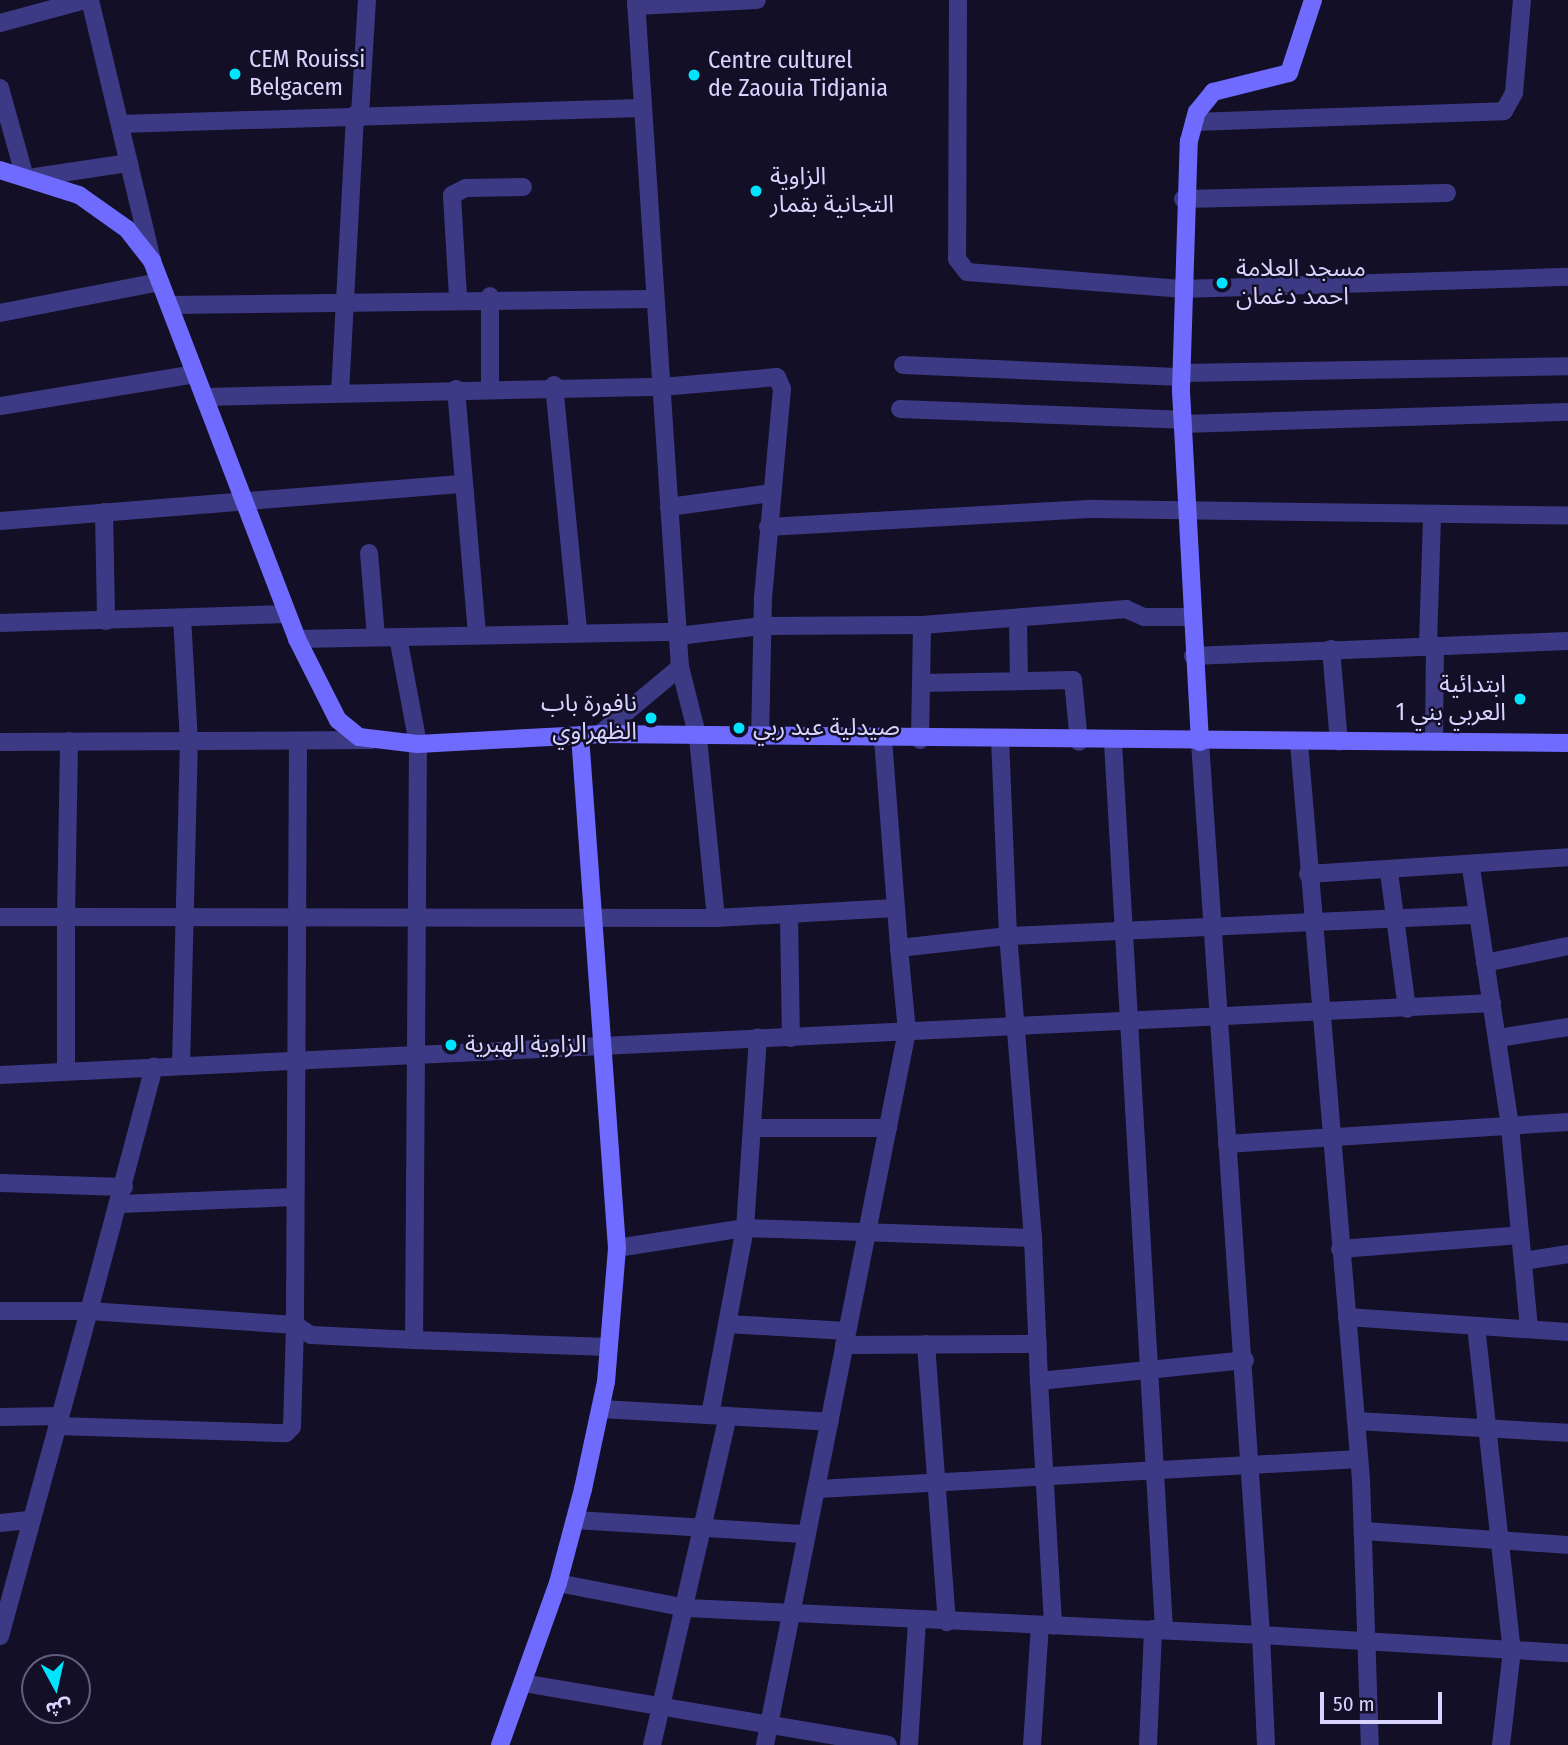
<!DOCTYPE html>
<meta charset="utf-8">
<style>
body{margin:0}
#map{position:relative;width:1568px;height:1745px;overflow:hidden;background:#130f26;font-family:"Fira Sans Condensed","Noto Sans Arabic",sans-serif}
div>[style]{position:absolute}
.street>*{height:18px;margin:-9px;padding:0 9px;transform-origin:9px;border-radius:9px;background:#3d3a85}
.secondary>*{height:18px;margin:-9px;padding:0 9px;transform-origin:9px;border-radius:9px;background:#6f6bff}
.dots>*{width:19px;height:19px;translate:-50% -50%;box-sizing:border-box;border:4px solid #130f26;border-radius:50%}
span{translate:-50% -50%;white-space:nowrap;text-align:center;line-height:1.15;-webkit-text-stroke:5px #130f26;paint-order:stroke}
.poi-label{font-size:24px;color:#d9d4ff}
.left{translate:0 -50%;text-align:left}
.right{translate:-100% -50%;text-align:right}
.north{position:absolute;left:21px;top:1654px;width:70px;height:70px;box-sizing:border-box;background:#130f26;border:2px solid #625e7d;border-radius:50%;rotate:172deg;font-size:19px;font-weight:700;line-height:28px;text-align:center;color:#d9d4ff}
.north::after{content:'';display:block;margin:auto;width:24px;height:32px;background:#00e5ff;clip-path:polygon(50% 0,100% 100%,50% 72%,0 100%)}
.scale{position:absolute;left:1320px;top:1692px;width:122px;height:32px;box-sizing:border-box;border:4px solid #d9d4ff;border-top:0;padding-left:9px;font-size:21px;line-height:24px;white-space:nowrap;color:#d9d4ff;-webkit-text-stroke:5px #130f26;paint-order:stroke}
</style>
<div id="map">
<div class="street">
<i style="left:90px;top:0;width:268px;rotate:76.6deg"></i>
<i style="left:636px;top:0;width:668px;rotate:86.23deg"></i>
<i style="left:680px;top:667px;width:73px;rotate:75.8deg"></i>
<i style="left:698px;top:738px;width:181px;rotate:84.3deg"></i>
<i style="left:958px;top:0;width:259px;rotate:90.2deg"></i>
<i style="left:957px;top:259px;width:16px;rotate:52deg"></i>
<i style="left:967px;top:272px;width:215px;rotate:4.5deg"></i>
<i style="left:1181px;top:289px;width:387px;rotate:-1.8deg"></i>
<i style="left:636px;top:6px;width:121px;rotate:-2.8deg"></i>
<i style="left:0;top:23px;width:88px;rotate:-15.1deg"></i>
<i style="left:0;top:88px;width:89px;rotate:74.4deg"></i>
<i style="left:360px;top:114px;width:114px;rotate:-86.5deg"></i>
<i style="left:1194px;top:122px;width:310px;rotate:-2deg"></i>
<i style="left:1504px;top:111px;width:21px;rotate:-61deg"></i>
<i style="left:1514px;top:93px;width:93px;rotate:-85.1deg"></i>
<i style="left:120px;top:124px;width:521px;rotate:-1.76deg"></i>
<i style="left:35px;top:177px;width:95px;rotate:-8.5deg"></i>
<i style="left:1183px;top:199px;width:264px;rotate:-1.3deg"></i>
<i style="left:458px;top:297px;width:102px;rotate:-93.4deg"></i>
<i style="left:452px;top:195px;width:16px;rotate:-27deg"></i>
<i style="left:466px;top:188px;width:57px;rotate:-1deg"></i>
<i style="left:169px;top:305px;width:485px;rotate:-0.7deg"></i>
<i style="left:0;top:313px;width:163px;rotate:-11deg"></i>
<i style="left:903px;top:365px;width:278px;rotate:2.5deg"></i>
<i style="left:1180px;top:373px;width:388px;rotate:-1deg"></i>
<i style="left:554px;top:385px;width:245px;rotate:84.4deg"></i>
<i style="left:490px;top:388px;width:92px;rotate:-90deg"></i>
<i style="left:456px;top:389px;width:245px;rotate:85.1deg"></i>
<i style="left:340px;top:393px;width:279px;rotate:-86.9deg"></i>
<i style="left:204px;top:397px;width:457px;rotate:-1.3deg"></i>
<i style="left:661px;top:387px;width:116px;rotate:-4.9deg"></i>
<i style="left:777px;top:377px;width:13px;rotate:67deg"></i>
<i style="left:782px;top:389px;width:209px;rotate:95.2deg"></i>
<i style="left:763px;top:597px;width:141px;rotate:91.2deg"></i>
<i style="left:0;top:406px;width:198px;rotate:-9.3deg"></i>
<i style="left:900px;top:409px;width:282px;rotate:2.2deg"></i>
<i style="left:1182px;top:424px;width:386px;rotate:-1.8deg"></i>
<i style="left:669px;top:507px;width:103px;rotate:-7.8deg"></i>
<i style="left:104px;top:512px;width:109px;rotate:88.9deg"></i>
<i style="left:0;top:521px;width:465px;rotate:-4.6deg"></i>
<i style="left:768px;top:527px;width:326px;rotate:-3.2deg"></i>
<i style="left:1094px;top:509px;width:474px;rotate:0.8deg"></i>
<i style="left:369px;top:553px;width:84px;rotate:85.2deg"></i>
<i style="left:1018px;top:618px;width:62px;rotate:89.1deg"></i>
<i style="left:0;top:623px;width:287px;rotate:-1.8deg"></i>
<i style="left:922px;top:625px;width:205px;rotate:-4.5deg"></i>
<i style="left:1126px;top:609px;width:20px;rotate:24deg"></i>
<i style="left:1144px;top:617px;width:47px"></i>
<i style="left:678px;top:636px;width:85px;rotate:-6.8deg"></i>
<i style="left:762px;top:626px;width:160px;rotate:-0.4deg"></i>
<i style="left:922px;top:625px;width:115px;rotate:91deg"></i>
<i style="left:398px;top:637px;width:109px;rotate:79.4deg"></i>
<i style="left:418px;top:744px;width:596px;rotate:90.38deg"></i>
<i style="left:414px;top:1340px;width:194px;rotate:2.1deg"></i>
<i style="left:297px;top:639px;width:381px;rotate:-1.1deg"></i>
<i style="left:1428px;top:645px;width:130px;rotate:-88.2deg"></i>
<i style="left:1331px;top:649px;width:93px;rotate:85.1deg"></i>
<i style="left:1193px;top:656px;width:375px;rotate:-2.3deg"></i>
<i style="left:921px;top:683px;width:152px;rotate:-1.1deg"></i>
<i style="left:1073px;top:680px;width:62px;rotate:84.5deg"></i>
<i style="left:600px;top:734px;width:104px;rotate:-39.9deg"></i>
<i style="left:883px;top:739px;width:210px;rotate:85.6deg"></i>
<i style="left:1434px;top:741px;width:96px;rotate:-89.4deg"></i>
<i style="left:0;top:742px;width:371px;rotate:-0.3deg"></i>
<i style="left:1113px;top:742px;width:889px;rotate:86.71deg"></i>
<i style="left:1200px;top:742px;width:895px;rotate:86.09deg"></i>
<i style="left:1261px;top:1635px;width:308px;rotate:3.4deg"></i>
<i style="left:1299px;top:743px;width:740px;rotate:85.19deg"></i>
<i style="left:1361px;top:1480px;width:265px;rotate:88.1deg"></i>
<i style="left:298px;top:744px;width:581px;rotate:90.3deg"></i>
<i style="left:295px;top:1325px;width:19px;rotate:32deg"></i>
<i style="left:311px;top:1335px;width:103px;rotate:2.8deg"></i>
<i style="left:1471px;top:868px;width:262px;rotate:81.4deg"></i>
<i style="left:1510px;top:1127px;width:203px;rotate:84.6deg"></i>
<i style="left:1389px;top:872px;width:138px;rotate:82.5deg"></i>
<i style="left:1308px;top:874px;width:261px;rotate:-3.7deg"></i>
<i style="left:789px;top:915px;width:123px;rotate:89.1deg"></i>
<i style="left:0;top:917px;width:66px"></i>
<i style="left:66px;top:917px;width:176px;rotate:-89deg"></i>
<i style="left:1485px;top:963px;width:85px;rotate:-11.6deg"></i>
<i style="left:1498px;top:1038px;width:71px;rotate:-8.9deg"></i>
<i style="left:181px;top:1066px;width:324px;rotate:-88.6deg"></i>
<i style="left:189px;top:742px;width:124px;rotate:-93.2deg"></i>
<i style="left:66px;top:1070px;width:153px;rotate:-90deg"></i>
<i style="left:66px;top:917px;width:650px;rotate:0.09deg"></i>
<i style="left:716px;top:918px;width:179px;rotate:-3.2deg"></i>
<i style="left:0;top:1075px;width:1494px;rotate:-2.76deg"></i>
<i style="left:755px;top:1128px;width:133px"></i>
<i style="left:1227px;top:1144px;width:342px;rotate:-3.7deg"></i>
<i style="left:0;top:1183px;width:124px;rotate:1.8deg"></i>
<i style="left:120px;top:1204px;width:175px;rotate:-2.3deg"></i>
<i style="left:1033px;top:1238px;width:143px;rotate:87.6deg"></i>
<i style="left:1039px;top:1381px;width:207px;rotate:-5.8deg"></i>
<i style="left:617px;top:1248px;width:130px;rotate:-8.9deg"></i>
<i style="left:745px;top:1228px;width:288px;rotate:2deg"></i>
<i style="left:1033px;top:1238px;width:303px;rotate:-94.7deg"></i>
<i style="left:1008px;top:936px;width:195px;rotate:-92.3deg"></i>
<i style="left:1340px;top:1249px;width:181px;rotate:-4.4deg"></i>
<i style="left:1523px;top:1261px;width:46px;rotate:-8.8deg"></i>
<i style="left:0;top:1311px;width:89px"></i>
<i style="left:89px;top:1311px;width:337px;rotate:105.3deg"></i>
<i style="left:1347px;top:1317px;width:222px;rotate:3.9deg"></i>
<i style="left:727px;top:1324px;width:120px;rotate:3.3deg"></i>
<i style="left:1476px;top:1326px;width:326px;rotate:83.7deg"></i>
<i style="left:1512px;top:1650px;width:96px;rotate:96.6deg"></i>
<i style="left:926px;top:1344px;width:279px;rotate:85.7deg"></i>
<i style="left:844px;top:1345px;width:194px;rotate:-0.3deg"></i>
<i style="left:1039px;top:1381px;width:245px;rotate:86.7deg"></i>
<i style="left:601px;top:1409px;width:229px;rotate:3.2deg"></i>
<i style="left:710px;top:1415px;width:190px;rotate:-79.4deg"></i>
<i style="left:745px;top:1228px;width:191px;rotate:-86.1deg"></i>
<i style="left:0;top:1417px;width:60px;rotate:-1deg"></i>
<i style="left:1356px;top:1421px;width:212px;rotate:3.2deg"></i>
<i style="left:57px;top:1426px;width:229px;rotate:1.8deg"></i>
<i style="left:286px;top:1433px;width:8px;rotate:-45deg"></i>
<i style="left:292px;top:1427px;width:102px;rotate:-88.3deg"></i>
<i style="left:295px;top:1325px;width:206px;rotate:-176.1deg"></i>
<i style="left:89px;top:1311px;width:253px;rotate:-75.1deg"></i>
<i style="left:818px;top:1489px;width:542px;rotate:-3.17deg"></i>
<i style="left:575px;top:1520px;width:232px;rotate:3.5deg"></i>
<i style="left:0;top:1523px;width:31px;rotate:-6deg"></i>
<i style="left:1364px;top:1531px;width:204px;rotate:3.9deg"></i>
<i style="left:558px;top:1583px;width:131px;rotate:11deg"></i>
<i style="left:687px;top:1608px;width:575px;rotate:2.69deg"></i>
<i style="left:1261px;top:1635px;width:110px;rotate:87.4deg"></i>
<i style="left:523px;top:1683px;width:370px;rotate:9.6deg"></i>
<i style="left:652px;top:1745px;width:338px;rotate:-77deg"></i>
<i style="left:765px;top:1745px;width:728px;rotate:-78.75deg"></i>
<i style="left:907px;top:1031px;width:83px;rotate:-95.5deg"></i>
<i style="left:899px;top:948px;width:110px;rotate:-6.3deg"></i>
<i style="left:1008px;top:936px;width:470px;rotate:-2.6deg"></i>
<i style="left:909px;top:1745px;width:124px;rotate:-86.3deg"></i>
<i style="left:1032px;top:1745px;width:120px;rotate:-86.2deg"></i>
<i style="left:1148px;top:1745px;width:116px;rotate:-87.5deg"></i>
</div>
<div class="secondary">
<i style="left:0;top:170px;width:83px;rotate:17.6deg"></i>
<i style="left:79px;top:195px;width:59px;rotate:35.3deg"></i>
<i style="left:127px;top:229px;width:41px;rotate:52deg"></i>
<i style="left:152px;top:261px;width:405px;rotate:69deg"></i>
<i style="left:297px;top:639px;width:91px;rotate:63.2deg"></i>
<i style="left:338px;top:720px;width:27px;rotate:39deg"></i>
<i style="left:359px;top:737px;width:59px;rotate:6.8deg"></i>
<i style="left:418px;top:744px;width:182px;rotate:-3.1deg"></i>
<i style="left:600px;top:734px;width:968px;rotate:0.53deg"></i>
<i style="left:1200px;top:742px;width:354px;rotate:-93.1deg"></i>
<i style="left:1181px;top:389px;width:248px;rotate:-88.2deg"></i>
<i style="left:1189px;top:141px;width:30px;rotate:-75deg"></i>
<i style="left:1197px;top:112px;width:26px;rotate:-51deg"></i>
<i style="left:1213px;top:92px;width:78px;rotate:-14deg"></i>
<i style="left:1289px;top:73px;width:77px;rotate:-71.8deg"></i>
<i style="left:500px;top:1745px;width:172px;rotate:-70.3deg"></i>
<i style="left:558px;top:1583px;width:97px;rotate:-75.1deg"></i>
<i style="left:583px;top:1489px;width:109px;rotate:-77.9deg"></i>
<i style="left:606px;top:1382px;width:134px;rotate:-85.3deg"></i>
<i style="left:617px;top:1248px;width:514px;rotate:-94.13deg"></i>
</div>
<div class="dots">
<i style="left:235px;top:74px;background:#00e5ff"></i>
<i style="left:694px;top:75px;background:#00e5ff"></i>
<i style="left:756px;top:191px;background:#00e5ff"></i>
<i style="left:1222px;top:283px;background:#00e5ff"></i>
<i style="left:1520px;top:699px;background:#00e5ff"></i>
<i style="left:651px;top:718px;background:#00e5ff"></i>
<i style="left:739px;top:728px;background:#00e5ff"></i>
<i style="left:451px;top:1045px;background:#00e5ff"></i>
</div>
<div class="poi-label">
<span class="left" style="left:249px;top:74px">CEM Rouissi<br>Belgacem</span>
<span class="left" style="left:708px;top:75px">Centre culturel<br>de Zaouia Tidjania</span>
<span class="left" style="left:770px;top:191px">الزاوية<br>التجانية بقمار</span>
<span class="left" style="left:1236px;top:283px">مسجد العلامة<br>احمد دغمان</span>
<span class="right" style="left:1506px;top:699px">ابتدائية<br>العربي بني 1</span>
<span class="right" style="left:637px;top:718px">نافورة باب<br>الظهراوي</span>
<span class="left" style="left:753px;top:728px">صيدلية عبد ربي</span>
<span class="left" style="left:465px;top:1045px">الزاوية الهبرية</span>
</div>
<div class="north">ش</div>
<div class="scale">50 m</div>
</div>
